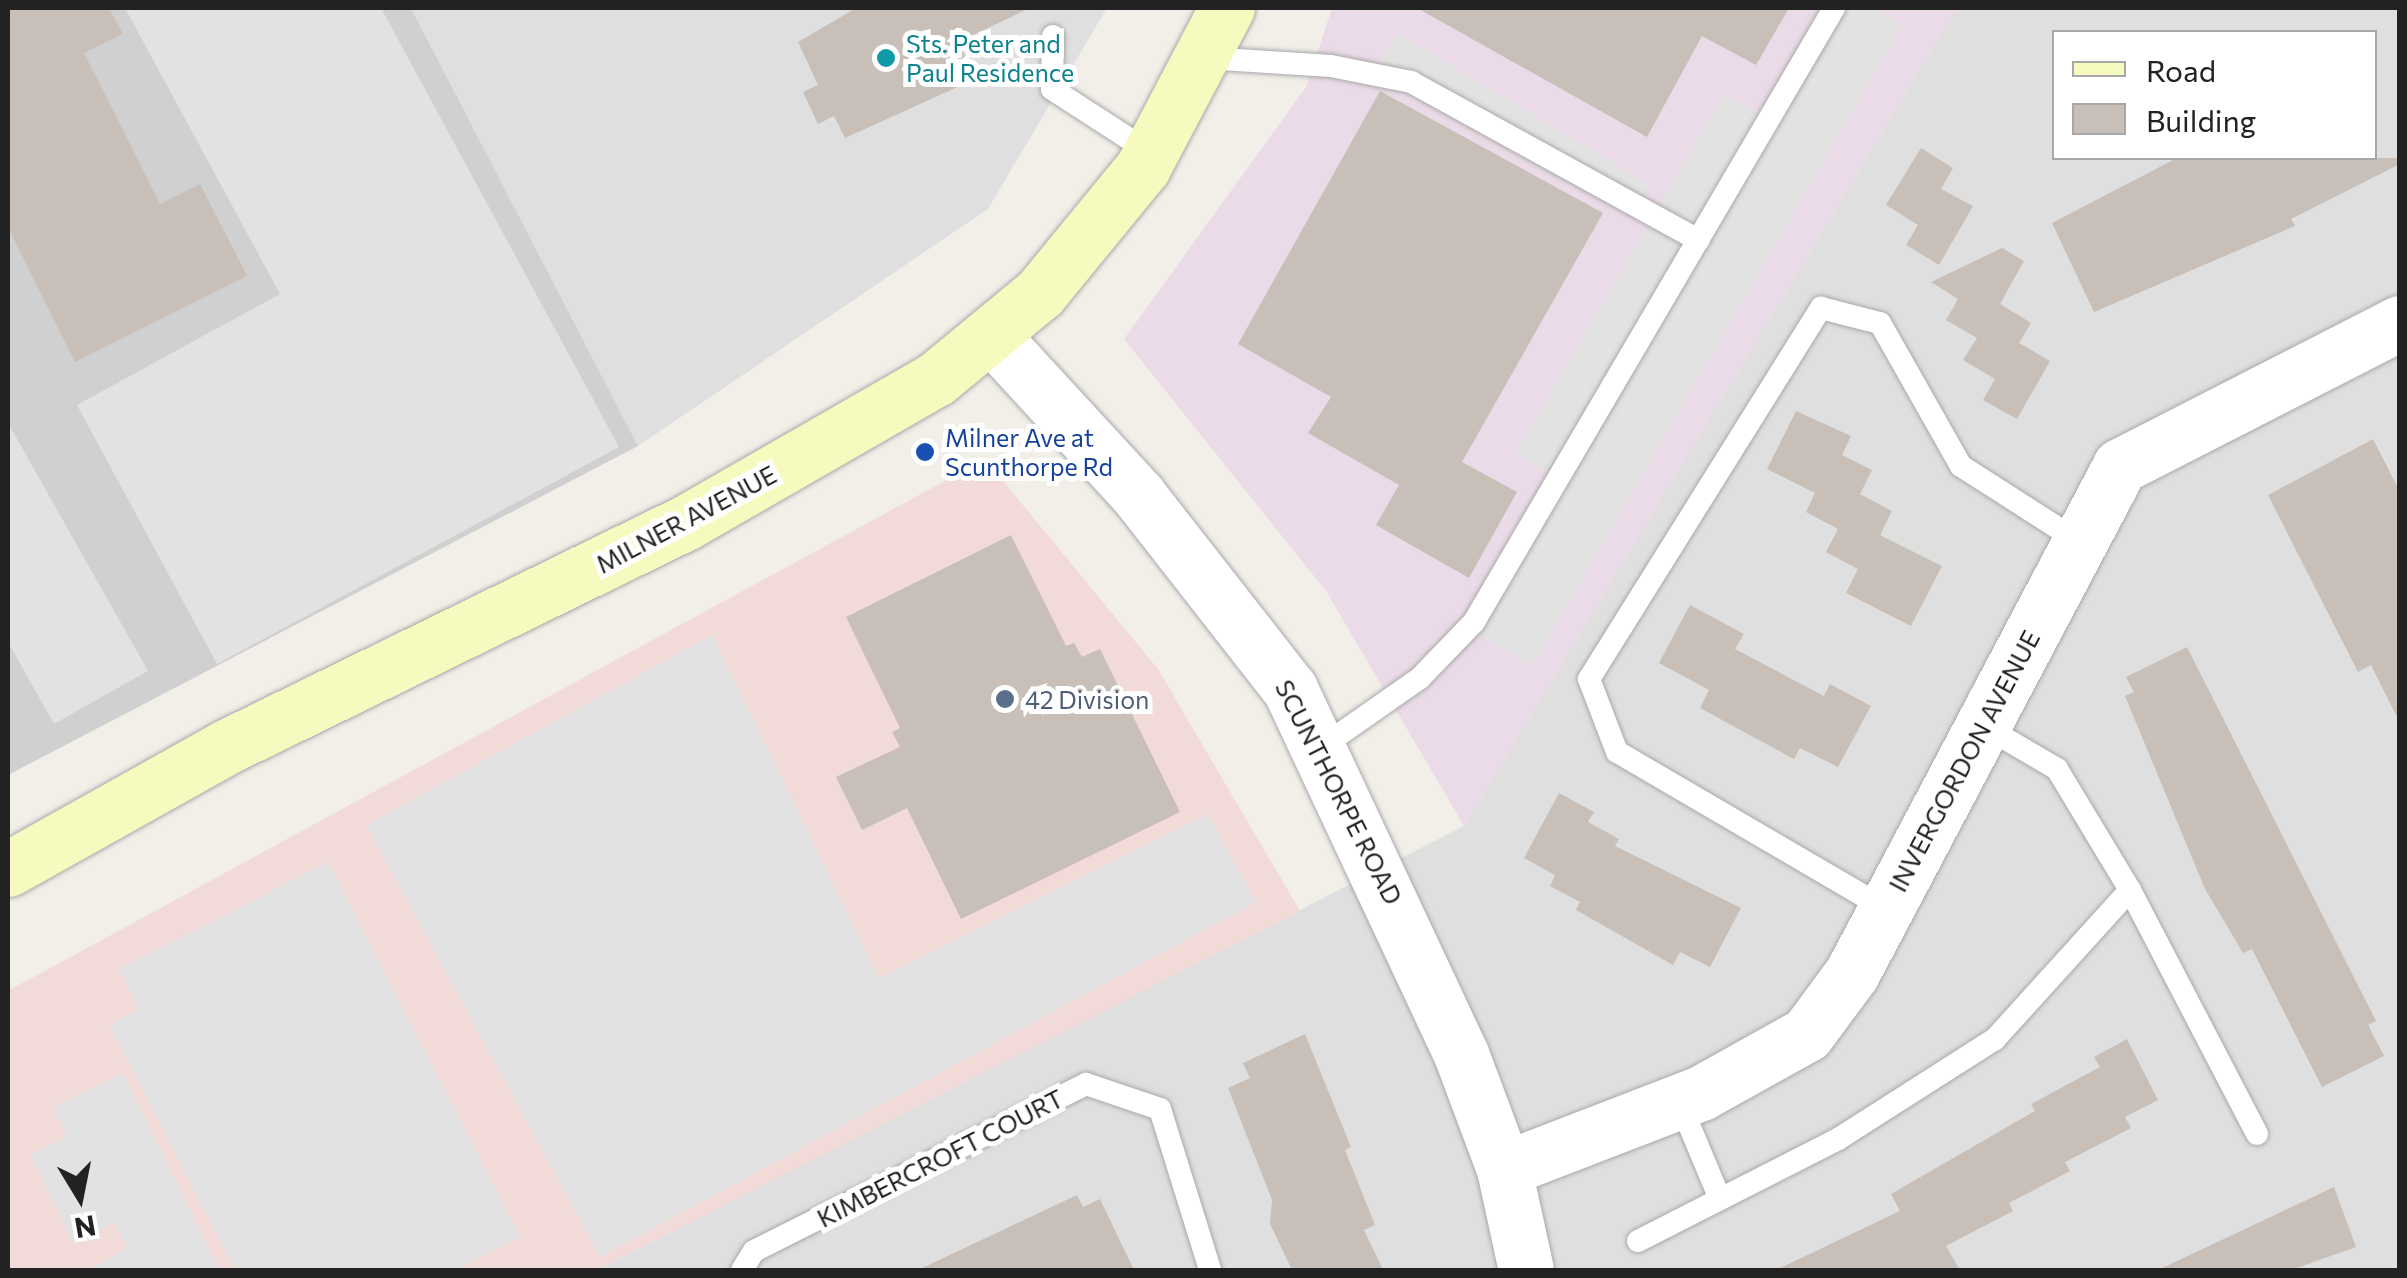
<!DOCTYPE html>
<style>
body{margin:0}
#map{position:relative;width:2407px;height:1278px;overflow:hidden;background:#f2efe9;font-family:Commissioner,sans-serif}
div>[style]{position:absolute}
.residential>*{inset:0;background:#e0dfdf}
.commercial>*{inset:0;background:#f2dad9}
.industrial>*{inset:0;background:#ebdbe8}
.religious>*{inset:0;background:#d0d0d0}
.parking>*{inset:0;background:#e2e2e2;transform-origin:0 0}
.building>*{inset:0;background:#c7bfb8}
.roads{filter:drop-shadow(0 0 2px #a9a9a9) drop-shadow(0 0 2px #a9a9a9)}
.service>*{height:22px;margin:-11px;padding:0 11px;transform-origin:11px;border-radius:11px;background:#fff}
.tertiary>*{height:55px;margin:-27.5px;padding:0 27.5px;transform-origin:27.5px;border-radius:27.5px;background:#fff}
.secondary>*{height:55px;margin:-27.5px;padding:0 27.5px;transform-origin:27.5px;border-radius:27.5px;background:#f7fabf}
.dots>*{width:28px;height:28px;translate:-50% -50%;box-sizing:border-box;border:5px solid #fff;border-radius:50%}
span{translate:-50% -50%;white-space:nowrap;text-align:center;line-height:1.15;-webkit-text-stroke:10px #fff;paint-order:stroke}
.culture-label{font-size:25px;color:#0d838f}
.left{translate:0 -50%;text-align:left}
.transit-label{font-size:25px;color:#164399}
.street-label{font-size:25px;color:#222}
.service-label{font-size:25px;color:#4e5e75}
.frame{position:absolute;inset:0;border:10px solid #222;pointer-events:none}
.legend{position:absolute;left:2052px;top:30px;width:325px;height:130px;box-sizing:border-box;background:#fff;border:2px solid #a7a7a7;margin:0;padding:12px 18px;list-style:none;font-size:30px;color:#222}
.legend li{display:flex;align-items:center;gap:20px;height:50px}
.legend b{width:50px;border:2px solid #a7a7a7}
.north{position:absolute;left:30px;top:1148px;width:100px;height:100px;-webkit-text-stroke:8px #fff;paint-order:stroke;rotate:170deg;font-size:28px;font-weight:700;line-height:40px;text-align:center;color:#222}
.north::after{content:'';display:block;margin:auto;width:35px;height:45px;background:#222;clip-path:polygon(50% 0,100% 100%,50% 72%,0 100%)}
</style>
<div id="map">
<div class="residential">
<i style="clip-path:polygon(411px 8px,1107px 8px,988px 209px,638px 446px)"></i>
<i style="clip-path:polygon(evenodd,1968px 8px,2399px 8px,2399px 1270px,597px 1270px,1464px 826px,1952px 15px,1968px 8px,2054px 32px,2374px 32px,2374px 158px,2054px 158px,2054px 32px)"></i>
</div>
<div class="commercial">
<i style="clip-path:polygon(985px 459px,1158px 669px,1300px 911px,597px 1270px,8px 1270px,8px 991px)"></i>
</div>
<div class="industrial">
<i style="clip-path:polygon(1332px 8px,1968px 8px,1952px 15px,1464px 826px,1326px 591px,1124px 339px,1306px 87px)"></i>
</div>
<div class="religious">
<i style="clip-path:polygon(8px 8px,411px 8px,638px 446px,8px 775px)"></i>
</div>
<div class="parking">
<i style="clip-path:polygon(125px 8px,381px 8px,619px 447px,217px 664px,77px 405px,280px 294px)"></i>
<i style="clip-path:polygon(1819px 8px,1875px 8px,1903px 24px,1532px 666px,1464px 627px,1551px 475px,1515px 454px,1723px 95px,1758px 114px)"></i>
<i style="left:1397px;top:33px;width:295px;height:36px;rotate:31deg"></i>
<i style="clip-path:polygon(8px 423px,148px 671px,54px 724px,8px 642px)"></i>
<i style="clip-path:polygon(712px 635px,879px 978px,1208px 814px,1256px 902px,600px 1257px,366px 825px)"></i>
<i style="clip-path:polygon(328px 862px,520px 1237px,454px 1270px,235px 1270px,109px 1025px,139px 1009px,119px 969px)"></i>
<i style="clip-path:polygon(123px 1073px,219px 1270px,89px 1270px,127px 1248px,115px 1223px,73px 1243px,30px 1154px,67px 1137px,53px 1107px)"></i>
</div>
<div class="building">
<i style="clip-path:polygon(8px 8px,109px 8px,123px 34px,84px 53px,160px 204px,200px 184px,247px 276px,75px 362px,8px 227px)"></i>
<i style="clip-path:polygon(856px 8px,1030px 8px,958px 42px,974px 74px,962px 85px,845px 138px,834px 116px,818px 124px,803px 92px,818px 85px,798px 42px)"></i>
<i style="clip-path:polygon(1417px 8px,1789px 8px,1756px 65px,1702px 36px,1647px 137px)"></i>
<i style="clip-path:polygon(1380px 91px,1603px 213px,1462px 462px,1517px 492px,1469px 578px,1376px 525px,1399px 485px,1308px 433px,1331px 397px,1238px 344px)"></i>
<i style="clip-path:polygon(1921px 148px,1953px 168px,1941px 189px,1973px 206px,1939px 265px,1906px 245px,1918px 225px,1886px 205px)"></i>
<i style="clip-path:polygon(2177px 158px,2400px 158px,2400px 164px,2291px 219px,2295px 226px,2094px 312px,2052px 223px)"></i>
<i style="clip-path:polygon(2002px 248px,2024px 261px,2000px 304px,2031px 323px,2019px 343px,2050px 361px,2017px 419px,1983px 400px,1995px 379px,1963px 360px,1977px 338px,1946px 320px,1958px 299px,1931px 282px)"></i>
<i style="clip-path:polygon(1796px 411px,1851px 436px,1842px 455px,1872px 470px,1860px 494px,1892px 511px,1880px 535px,1942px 566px,1911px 626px,1846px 593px,1858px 569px,1826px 552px,1838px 529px,1806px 512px,1815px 493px,1767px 469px)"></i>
<i style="clip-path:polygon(2373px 439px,2400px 492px,2400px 723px,2371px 665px,2358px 672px,2268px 495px)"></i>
<i style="clip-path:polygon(1011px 535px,1066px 646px,1074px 643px,1082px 657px,1100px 649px,1180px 812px,961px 919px,907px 808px,862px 830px,836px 777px,900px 747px,892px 732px,900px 728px,846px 617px)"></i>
<i style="clip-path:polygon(1690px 605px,1744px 634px,1735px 649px,1824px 696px,1830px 684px,1871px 706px,1838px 767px,1800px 748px,1794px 759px,1700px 708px,1709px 690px,1659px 663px)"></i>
<i style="clip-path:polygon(2187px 647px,2376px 1021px,2368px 1025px,2384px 1056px,2322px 1087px,2252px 949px,2243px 953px,2205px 889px,2125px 696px,2134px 692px,2126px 677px)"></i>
<i style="clip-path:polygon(1559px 793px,1594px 812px,1588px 822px,1619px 839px,1615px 846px,1741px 908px,1710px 967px,1680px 952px,1673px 965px,1576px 910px,1580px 902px,1550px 886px,1555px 875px,1524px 858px)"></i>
<i style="clip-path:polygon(1305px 1034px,1351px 1147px,1345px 1150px,1375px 1225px,1364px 1230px,1383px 1270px,1292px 1270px,1270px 1224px,1272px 1200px,1228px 1088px,1250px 1078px,1243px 1063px)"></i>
<i style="clip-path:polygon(2127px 1039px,2158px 1100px,2125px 1117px,2131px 1128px,2065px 1162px,2070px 1171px,2009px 1203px,2013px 1211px,1946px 1246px,1960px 1270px,1776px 1270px,1900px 1211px,1891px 1194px,2035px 1111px,2031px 1104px,2100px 1067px,2094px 1057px)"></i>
<i style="clip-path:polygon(2334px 1187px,2356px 1247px,2291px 1270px,2158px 1270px)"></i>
<i style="clip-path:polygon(1077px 1195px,1083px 1207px,1100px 1199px,1134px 1270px,918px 1270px)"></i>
</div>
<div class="roads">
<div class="service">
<i style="left:1053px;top:36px;width:53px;rotate:91.1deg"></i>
<i style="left:1052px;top:89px;width:118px;rotate:32.9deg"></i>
<i style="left:1206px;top:58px;width:125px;rotate:3.7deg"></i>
<i style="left:1331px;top:66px;width:82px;rotate:11.3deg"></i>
<i style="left:1411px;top:82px;width:328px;rotate:28.8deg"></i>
<i style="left:1698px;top:240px;width:443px;rotate:120.4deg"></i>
<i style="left:1474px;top:622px;width:78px;rotate:134deg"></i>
<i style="left:1420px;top:678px;width:122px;rotate:145deg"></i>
<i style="left:1698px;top:240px;width:269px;rotate:-59.6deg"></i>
<i style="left:1982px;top:725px;width:87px;rotate:30.4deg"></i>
<i style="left:2057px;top:769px;width:141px;rotate:58.9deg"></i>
<i style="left:2130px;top:890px;width:275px;rotate:62.5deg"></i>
<i style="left:1886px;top:909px;width:311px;rotate:-149.7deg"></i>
<i style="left:1617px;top:752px;width:78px;rotate:-111deg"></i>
<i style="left:1589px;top:679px;width:438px;rotate:-58deg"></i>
<i style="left:1821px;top:308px;width:61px;rotate:14.3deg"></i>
<i style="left:1880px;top:323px;width:164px;rotate:60.5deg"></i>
<i style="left:1961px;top:466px;width:141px;rotate:32.6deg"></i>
<i style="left:1679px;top:1101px;width:106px;rotate:67.3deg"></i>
<i style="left:1638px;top:1241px;width:225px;rotate:-27deg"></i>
<i style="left:1838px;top:1139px;width:186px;rotate:-32.5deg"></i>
<i style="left:1995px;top:1039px;width:201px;rotate:-47.8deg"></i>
<i style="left:742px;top:1270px;width:22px;rotate:-58deg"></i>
<i style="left:754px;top:1251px;width:372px;rotate:-26.7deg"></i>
<i style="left:1086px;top:1084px;width:78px;rotate:18.7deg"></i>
<i style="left:1160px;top:1109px;width:169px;rotate:72.7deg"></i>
</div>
<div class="tertiary">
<i style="left:992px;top:336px;width:217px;rotate:47.4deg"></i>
<i style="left:1139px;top:496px;width:245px;rotate:52deg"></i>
<i style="left:1290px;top:689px;width:403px;rotate:64.9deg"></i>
<i style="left:1461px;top:1054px;width:123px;rotate:69.5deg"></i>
<i style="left:1504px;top:1169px;width:103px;rotate:77.7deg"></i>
<i style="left:1504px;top:1169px;width:211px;rotate:-21.1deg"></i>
<i style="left:1701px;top:1093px;width:121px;rotate:-29.1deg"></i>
<i style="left:1807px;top:1034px;width:76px;rotate:-53.6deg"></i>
<i style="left:1852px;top:973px;width:573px;rotate:-62.14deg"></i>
<i style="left:2120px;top:466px;width:314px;rotate:-27.1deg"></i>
</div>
<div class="secondary">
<i style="left:8px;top:869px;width:250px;rotate:-29.2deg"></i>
<i style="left:226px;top:747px;width:513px;rotate:-26.02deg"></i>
<i style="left:687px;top:522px;width:287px;rotate:-29.9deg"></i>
<i style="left:936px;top:379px;width:135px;rotate:-39.6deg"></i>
<i style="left:1040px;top:293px;width:163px;rotate:-50.7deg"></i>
<i style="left:1143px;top:167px;width:180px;rotate:-62.2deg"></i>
</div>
</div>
<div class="dots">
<i style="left:886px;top:58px;background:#0f9aa8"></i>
<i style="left:925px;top:452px;background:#1a4fb4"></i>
<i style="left:1005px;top:699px;background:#5c6f8a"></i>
</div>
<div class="culture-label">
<span class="left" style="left:906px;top:58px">Sts. Peter and<br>Paul Residence</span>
</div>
<div class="transit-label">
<span class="left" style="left:945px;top:452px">Milner Ave at<br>Scunthorpe Rd</span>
</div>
<div class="street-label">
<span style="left:686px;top:519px;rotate:-28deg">MILNER AVENUE</span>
<span style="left:1964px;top:761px;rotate:-62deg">INVERGORDON AVENUE</span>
<span style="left:1339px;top:792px;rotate:63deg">SCUNTHORPE ROAD</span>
<span style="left:940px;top:1158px;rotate:-27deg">KIMBERCROFT COURT</span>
</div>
<div class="service-label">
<span class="left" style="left:1025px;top:699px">42 Division</span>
</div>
<div class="frame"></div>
<ul class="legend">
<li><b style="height:12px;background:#f7fabf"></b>Road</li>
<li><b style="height:28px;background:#c7bfb8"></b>Building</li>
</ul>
<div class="north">N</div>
</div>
